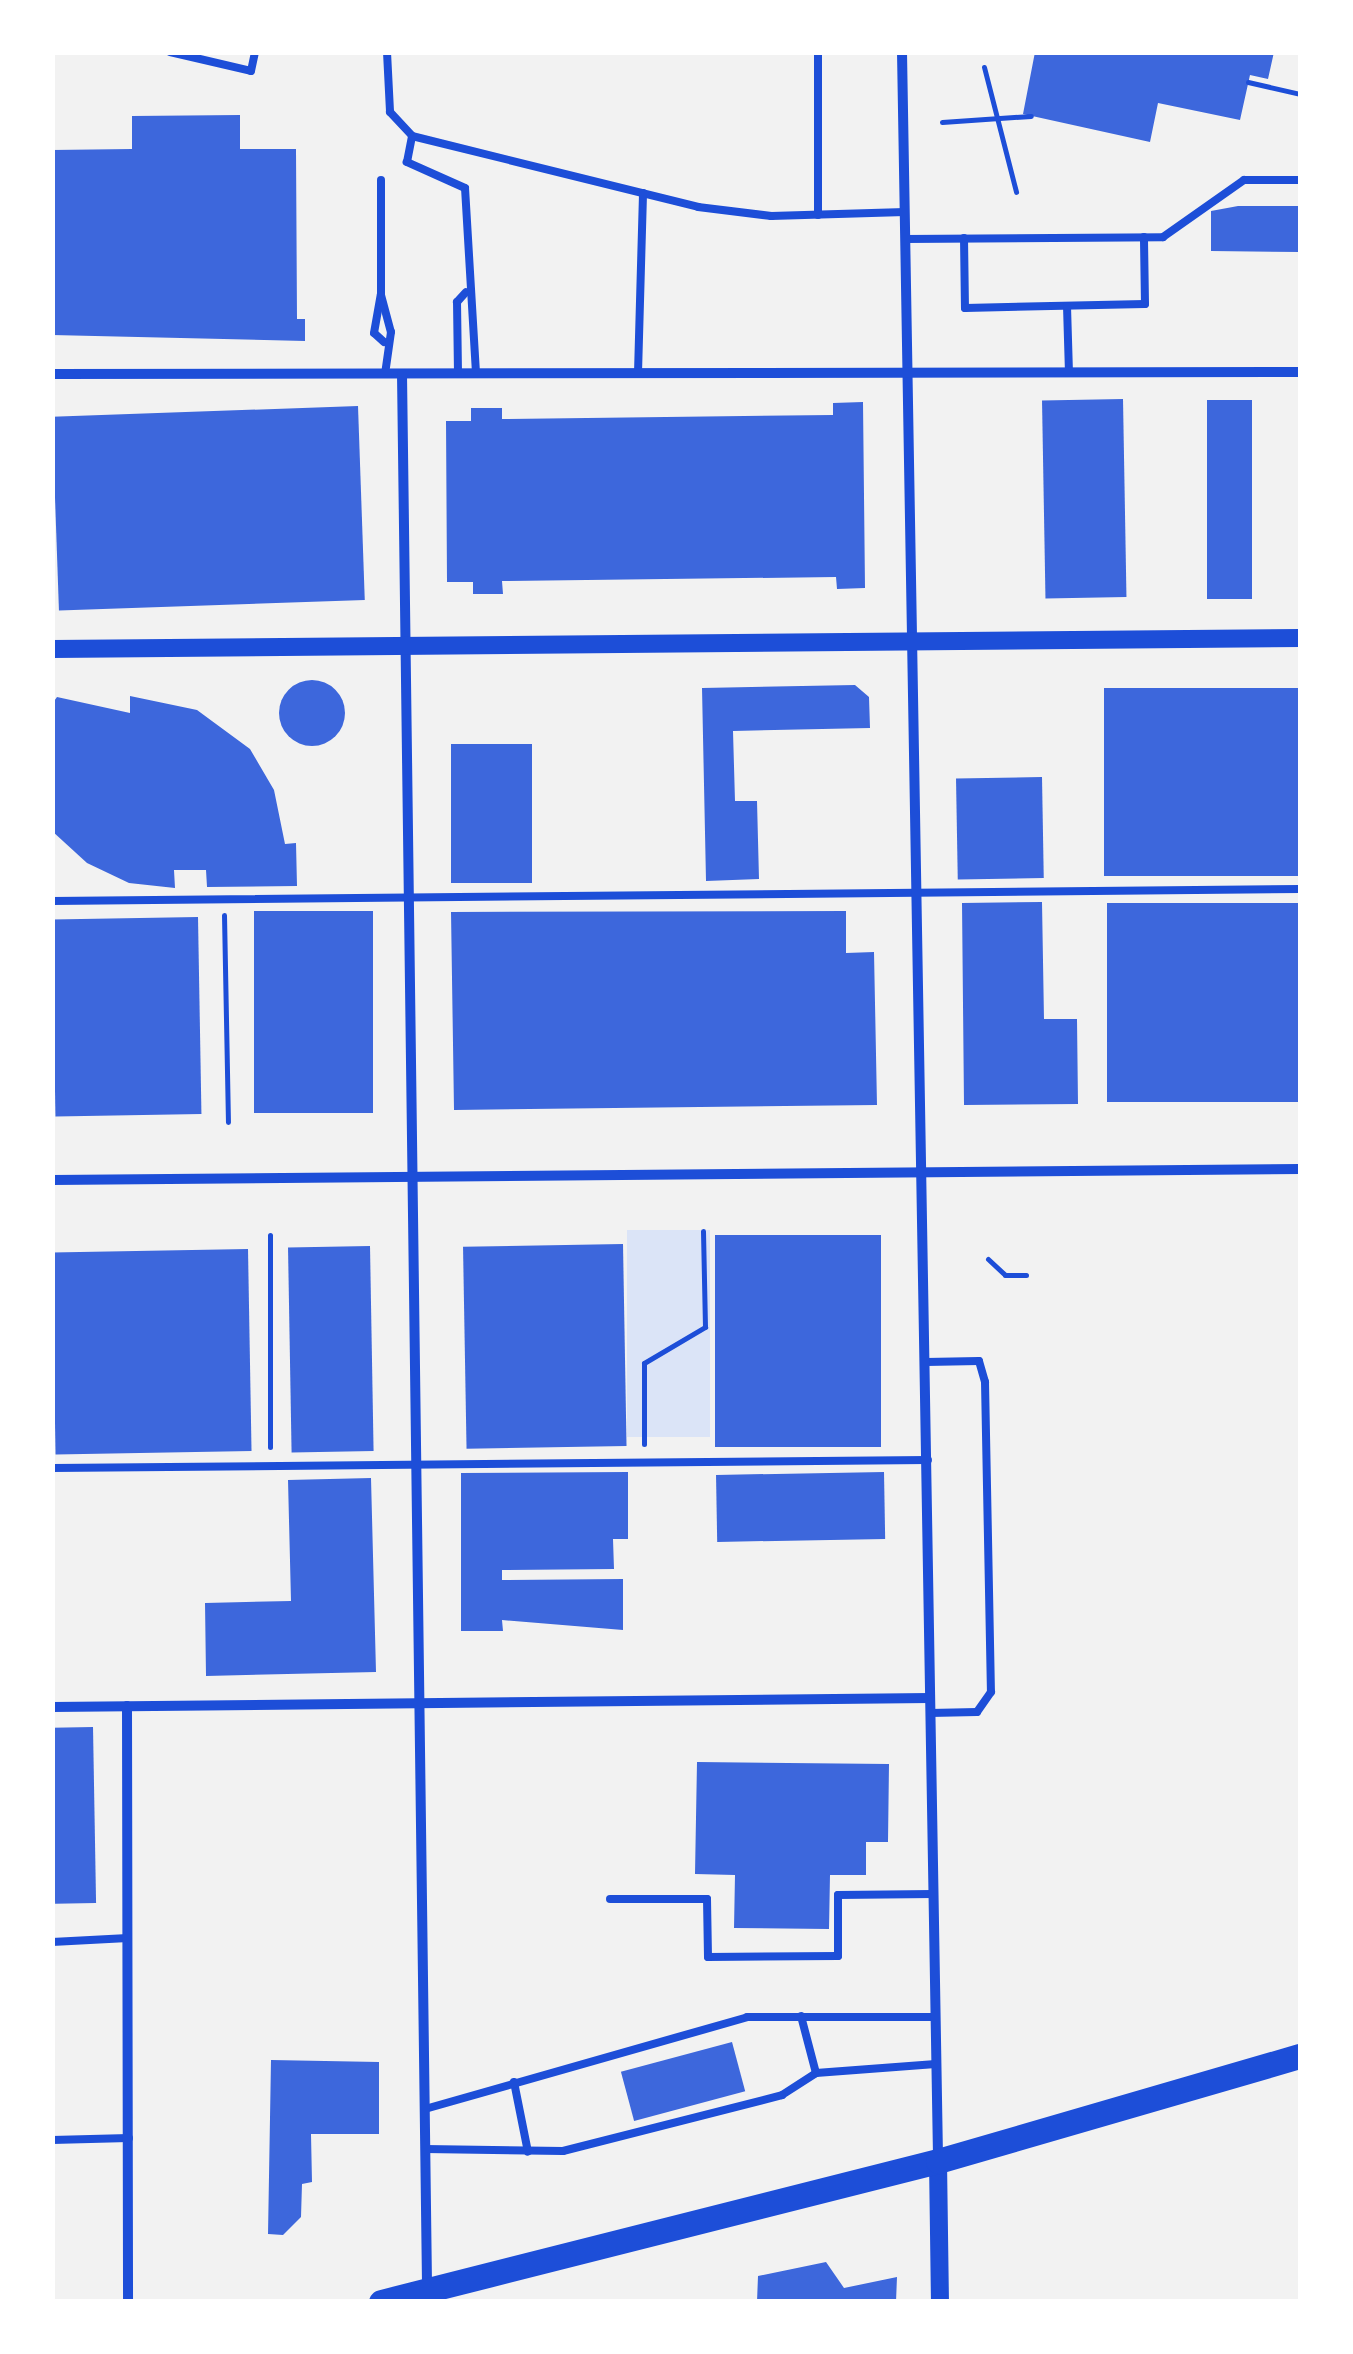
<!DOCTYPE html>
<style>
body{margin:0}
#map{position:relative;width:1353px;height:2354px;overflow:hidden;background:#f2f2f2;font-family:"IBM Plex Serif",serif}
div>[style]{position:absolute}
.green>*{inset:0;background:#dbe4f7;transform-origin:0 0}
.building>*{inset:0;background:#3d67dc;transform-origin:0 0}
.round{border-radius:50%}
.path>*{height:5px;margin:-2.5px;padding:0 2.5px;transform-origin:2.5px;border-radius:2.5px;background:#1d4ed8}
.service>*{height:8px;margin:-4px;padding:0 4px;transform-origin:4px;border-radius:4px;background:#1d4ed8}
.minor>*{height:10px;margin:-5px;padding:0 5px;transform-origin:5px;border-radius:5px;background:#1d4ed8}
.tertiary>*{height:18px;margin:-9px;padding:0 9px;transform-origin:9px;border-radius:9px;background:#1d4ed8}
.primary>*{height:25px;margin:-12.5px;padding:0 12.5px;transform-origin:12.5px;border-radius:12.5px;background:#1d4ed8}
span{translate:-50% -50%;white-space:nowrap;text-align:center;line-height:1.15;-webkit-text-stroke:10px #fff;paint-order:stroke}
.frame{position:absolute;inset:0;border:55px solid #fff;pointer-events:none}
</style>
<div id="map">
<div class="green">
<i style="left:627px;top:1230px;width:83px;height:207px"></i>
</div>
<div class="building">
<i style="clip-path:polygon(1035px 52px,1274px 52px,1268px 79px,1250px 75px,1240px 120px,1158px 103px,1150px 142px,1023px 114px)"></i>
<i style="clip-path:polygon(240px 115px,240px 149px,296px 149px,297px 319px,305px 319px,305px 341px,52px 335px,52px 150px,132px 149px,132px 116px)"></i>
<i style="clip-path:polygon(1238px 206px,1300px 206px,1300px 252px,1211px 251px,1211px 211px)"></i>
<i style="left:1123px;top:399px;width:198px;height:81px;rotate:89deg"></i>
<i style="left:1207px;top:400px;width:45px;height:199px"></i>
<i style="clip-path:polygon(863px 402px,865px 588px,837px 589px,836px 577px,502px 581px,503px 594px,473px 594px,473px 582px,447px 582px,446px 421px,471px 421px,471px 408px,502px 408px,502px 419px,833px 415px,833px 403px)"></i>
<i style="left:358px;top:406px;width:194px;height:306px;rotate:88deg"></i>
<i class="round" style="left:279px;top:680px;width:66px;height:66px"></i>
<i style="clip-path:polygon(855px 685px,869px 697px,870px 728px,733px 731px,735px 801px,757px 801px,759px 879px,706px 881px,702px 688px)"></i>
<i style="left:1300px;top:688px;width:188px;height:196px;rotate:90deg"></i>
<i style="clip-path:polygon(130px 696px,197px 710px,250px 749px,274px 790px,285px 844px,296px 843px,297px 886px,207px 887px,206px 870px,174px 870px,175px 888px,129px 883px,87px 863px,52px 831px,52px 704px,57px 697px,130px 713px)"></i>
<i style="left:451px;top:744px;width:81px;height:139px"></i>
<i style="left:1042px;top:777px;width:101px;height:86px;rotate:89deg"></i>
<i style="clip-path:polygon(1042px 902px,1044px 1019px,1077px 1019px,1078px 1104px,964px 1105px,962px 903px)"></i>
<i style="left:1300px;top:903px;width:199px;height:193px;rotate:90deg"></i>
<i style="left:254px;top:911px;width:119px;height:202px"></i>
<i style="clip-path:polygon(846px 911px,846px 953px,874px 952px,877px 1105px,454px 1110px,451px 912px)"></i>
<i style="left:198px;top:917px;width:197px;height:146px;rotate:89deg"></i>
<i style="left:881px;top:1235px;width:212px;height:166px;rotate:90deg"></i>
<i style="left:623px;top:1244px;width:202px;height:160px;rotate:89deg"></i>
<i style="left:370px;top:1246px;width:205px;height:82px;rotate:89deg"></i>
<i style="left:248px;top:1249px;width:202px;height:196px;rotate:89deg"></i>
<i style="clip-path:polygon(628px 1472px,628px 1539px,613px 1539px,614px 1569px,502px 1570px,502px 1580px,623px 1579px,623px 1630px,502px 1620px,503px 1631px,461px 1631px,461px 1473px)"></i>
<i style="left:884px;top:1472px;width:67px;height:168px;rotate:89deg"></i>
<i style="clip-path:polygon(371px 1478px,376px 1672px,206px 1676px,205px 1603px,291px 1601px,288px 1480px)"></i>
<i style="left:93px;top:1727px;width:176px;height:41px;rotate:89deg"></i>
<i style="clip-path:polygon(697px 1762px,889px 1764px,888px 1842px,866px 1842px,866px 1875px,830px 1875px,829px 1929px,734px 1928px,735px 1875px,695px 1874px)"></i>
<i style="left:732px;top:2042px;width:51px;height:115px;rotate:75deg"></i>
<i style="clip-path:polygon(271px 2060px,379px 2062px,379px 2134px,311px 2134px,312px 2182px,302px 2184px,301px 2217px,283px 2235px,268px 2234px)"></i>
<i style="clip-path:polygon(826px 2262px,844px 2288px,897px 2277px,896px 2302px,757px 2302px,758px 2276px)"></i>
</div>
<div class="path">
<i style="left:984px;top:67px;width:129px;rotate:75.6deg"></i>
<i style="left:1248px;top:82px;width:53px;rotate:13deg"></i>
<i style="left:942px;top:122px;width:89px;rotate:-3.9deg"></i>
<i style="left:224px;top:915px;width:207px;rotate:88.9deg"></i>
<i style="left:270px;top:1235px;width:212px;rotate:90deg"></i>
<i style="left:988px;top:1259px;width:23px;rotate:43deg"></i>
<i style="left:1005px;top:1275px;width:21px"></i>
<i style="left:644px;top:1444px;width:81px;rotate:-90deg"></i>
<i style="left:644px;top:1363px;width:71px;rotate:-30.5deg"></i>
<i style="left:705px;top:1327px;width:96px;rotate:-91.2deg"></i>
</div>
<div class="service">
<i style="left:170px;top:52px;width:83px;rotate:13.2deg"></i>
<i style="left:251px;top:71px;width:19px;rotate:-78deg"></i>
<i style="left:387px;top:52px;width:60px;rotate:87.1deg"></i>
<i style="left:390px;top:112px;width:33px;rotate:47deg"></i>
<i style="left:818px;top:52px;width:163px;rotate:90deg"></i>
<i style="left:964px;top:238px;width:70px;rotate:89.2deg"></i>
<i style="left:965px;top:308px;width:180px;rotate:-1.3deg"></i>
<i style="left:1145px;top:304px;width:67px;rotate:-90.9deg"></i>
<i style="left:905px;top:239px;width:258px;rotate:-0.4deg"></i>
<i style="left:1163px;top:237px;width:99px;rotate:-35.1deg"></i>
<i style="left:1244px;top:180px;width:56px"></i>
<i style="left:381px;top:295px;width:115px;rotate:-90deg"></i>
<i style="left:1067px;top:306px;width:67px;rotate:88.3deg"></i>
<i style="left:384px;top:342px;width:13px;rotate:-138deg"></i>
<i style="left:374px;top:333px;width:39px;rotate:-80deg"></i>
<i style="left:381px;top:295px;width:38px;rotate:75deg"></i>
<i style="left:391px;top:332px;width:42px;rotate:98.1deg"></i>
<i style="left:458px;top:373px;width:71px;rotate:-90.8deg"></i>
<i style="left:457px;top:302px;width:13px;rotate:-48deg"></i>
<i style="left:476px;top:373px;width:185px;rotate:-93.4deg"></i>
<i style="left:465px;top:188px;width:64px;rotate:-155.9deg"></i>
<i style="left:407px;top:162px;width:26px;rotate:-79deg"></i>
<i style="left:412px;top:136px;width:295px;rotate:13.9deg"></i>
<i style="left:698px;top:207px;width:74px;rotate:7deg"></i>
<i style="left:771px;top:216px;width:134px;rotate:-1.7deg"></i>
<i style="left:638px;top:373px;width:180px;rotate:-88.4deg"></i>
<i style="left:52px;top:901px;width:1248px;rotate:-0.55deg"></i>
<i style="left:926px;top:1362px;width:53px;rotate:-1.1deg"></i>
<i style="left:979px;top:1361px;width:22px;rotate:74deg"></i>
<i style="left:985px;top:1382px;width:310px;rotate:88.9deg"></i>
<i style="left:991px;top:1692px;width:24px;rotate:125deg"></i>
<i style="left:977px;top:1712px;width:47px;rotate:178.8deg"></i>
<i style="left:52px;top:1468px;width:876px;rotate:-0.52deg"></i>
<i style="left:610px;top:1899px;width:97px"></i>
<i style="left:707px;top:1899px;width:58px;rotate:89deg"></i>
<i style="left:708px;top:1957px;width:130px;rotate:-0.4deg"></i>
<i style="left:838px;top:1956px;width:61px;rotate:-90deg"></i>
<i style="left:838px;top:1895px;width:95px;rotate:-0.6deg"></i>
<i style="left:52px;top:1942px;width:76px;rotate:-3deg"></i>
<i style="left:801px;top:2016px;width:59px;rotate:75.3deg"></i>
<i style="left:514px;top:2082px;width:71px;rotate:78.7deg"></i>
<i style="left:425px;top:2109px;width:335px;rotate:-15.9deg"></i>
<i style="left:747px;top:2017px;width:189px"></i>
<i style="left:52px;top:2140px;width:77px;rotate:-1.5deg"></i>
<i style="left:425px;top:2149px;width:138px;rotate:0.8deg"></i>
<i style="left:563px;top:2151px;width:226px;rotate:-14.3deg"></i>
<i style="left:782px;top:2095px;width:40px;rotate:-32.9deg"></i>
<i style="left:816px;top:2073px;width:120px;rotate:-4.3deg"></i>
</div>
<div class="minor">
<i style="left:902px;top:52px;width:2108px;rotate:89.02deg"></i>
<i style="left:52px;top:374px;width:1248px;rotate:-0.09deg"></i>
<i style="left:402px;top:374px;width:1914px;rotate:89.25deg"></i>
<i style="left:52px;top:1180px;width:1248px;rotate:-0.5deg"></i>
<i style="left:127px;top:1706px;width:596px;rotate:89.9deg"></i>
<i style="left:52px;top:1707px;width:878px;rotate:-0.59deg"></i>
</div>
<div class="tertiary">
<i style="left:52px;top:649px;width:1248px;rotate:-0.5deg"></i>
<i style="left:938px;top:2161px;width:141px;rotate:89.2deg"></i>
</div>
<div class="primary">
<i style="left:381px;top:2302px;width:575px;rotate:-14.21deg"></i>
<i style="left:938px;top:2161px;width:377px;rotate:-16.2deg"></i>
</div>
<div class="frame"></div>
</div>
